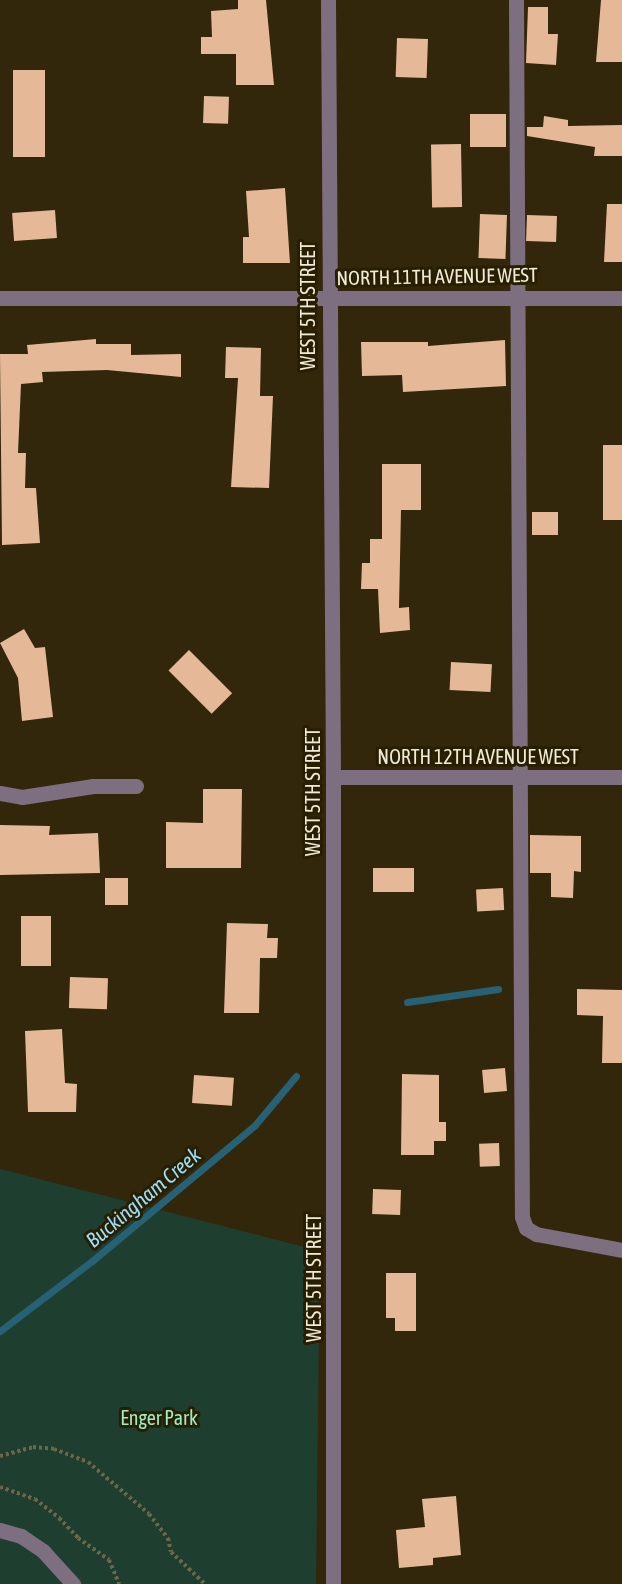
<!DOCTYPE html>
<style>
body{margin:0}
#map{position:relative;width:622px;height:1584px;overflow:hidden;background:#32270a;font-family:"Asap Condensed",sans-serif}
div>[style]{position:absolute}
.green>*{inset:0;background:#1e3e30}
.stream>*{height:7px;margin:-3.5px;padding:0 3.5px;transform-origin:3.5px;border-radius:3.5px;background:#276175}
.building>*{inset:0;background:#e5b997;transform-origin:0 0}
.path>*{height:4px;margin-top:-2px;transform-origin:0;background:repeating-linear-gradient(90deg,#6f654c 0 3px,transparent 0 6px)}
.minor>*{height:15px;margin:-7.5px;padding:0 7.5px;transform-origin:7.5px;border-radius:7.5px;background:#7e6f80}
span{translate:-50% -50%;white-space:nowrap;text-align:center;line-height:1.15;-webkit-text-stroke:6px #281e01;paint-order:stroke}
.street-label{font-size:20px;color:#f0ead9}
.park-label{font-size:20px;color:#9aedc6}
.water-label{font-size:21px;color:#9bdffb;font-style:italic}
</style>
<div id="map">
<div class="green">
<i style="clip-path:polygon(0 1169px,320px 1251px,316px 1584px,0 1584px)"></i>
</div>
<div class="stream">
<i style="left:407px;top:1002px;width:92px;rotate:-8.1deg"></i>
<i style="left:0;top:1331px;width:116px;rotate:-37.3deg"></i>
<i style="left:92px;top:1261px;width:212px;rotate:-39.8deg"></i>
<i style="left:255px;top:1125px;width:64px;rotate:-50.1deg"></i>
</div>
<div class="building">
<i style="clip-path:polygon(238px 0,266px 0,274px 85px,236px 85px,236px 54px,201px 54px,201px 37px,212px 37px,211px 11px,238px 9px)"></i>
<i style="clip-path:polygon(601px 0,622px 0,622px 62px,596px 62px)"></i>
<i style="clip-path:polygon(528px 7px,548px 7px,548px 34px,558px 34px,556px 65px,526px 63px)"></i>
<i style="left:397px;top:38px;width:31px;height:39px;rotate:2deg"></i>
<i style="left:13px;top:70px;width:32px;height:87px"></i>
<i style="left:204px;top:96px;width:25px;height:27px;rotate:2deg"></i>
<i style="left:470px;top:114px;width:36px;height:33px"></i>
<i style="clip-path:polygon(544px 116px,568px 120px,568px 126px,622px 125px,622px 156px,594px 156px,595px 147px,527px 136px,527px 127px,543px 127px)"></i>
<i style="left:461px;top:144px;width:63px;height:30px;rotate:89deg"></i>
<i style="clip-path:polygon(285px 188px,290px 263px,243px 263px,243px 237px,249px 237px,246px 191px)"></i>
<i style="clip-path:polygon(607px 204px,622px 204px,622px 262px,604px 262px)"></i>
<i style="left:55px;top:210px;width:28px;height:43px;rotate:86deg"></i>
<i style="left:480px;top:214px;width:27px;height:44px;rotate:2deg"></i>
<i style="left:527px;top:215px;width:30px;height:26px;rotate:2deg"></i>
<i style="clip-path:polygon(96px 339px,96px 344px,131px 344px,131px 355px,181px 354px,181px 377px,107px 370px,42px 372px,43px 382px,21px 384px,18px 453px,26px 453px,25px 488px,36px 488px,40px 543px,2px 545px,0 354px,28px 354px,27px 345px)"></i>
<i style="clip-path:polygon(505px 340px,506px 386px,403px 392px,402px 375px,362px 376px,361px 342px,428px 342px,428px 346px)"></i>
<i style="clip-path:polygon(226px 347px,261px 348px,260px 396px,273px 396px,269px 488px,231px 487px,238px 378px,225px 378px)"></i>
<i style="left:603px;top:445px;width:19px;height:75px"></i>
<i style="clip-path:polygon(382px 464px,421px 464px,421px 510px,401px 510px,399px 608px,409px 607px,410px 630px,380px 633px,378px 589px,361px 589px,362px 563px,370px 563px,370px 539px,382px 539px)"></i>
<i style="left:532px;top:512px;width:26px;height:23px"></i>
<i style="clip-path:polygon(24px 629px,35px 648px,45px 647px,53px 717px,22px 721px,18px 678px,0 643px)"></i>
<i style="left:189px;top:650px;width:61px;height:29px;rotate:45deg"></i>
<i style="left:451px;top:662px;width:41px;height:28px;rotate:3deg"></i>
<i style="clip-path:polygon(203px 789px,242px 789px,241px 868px,166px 868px,166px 822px,203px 823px)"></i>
<i style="clip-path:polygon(0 825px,50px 826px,49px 835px,98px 833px,100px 873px,0 875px)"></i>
<i style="clip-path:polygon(530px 835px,581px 836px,581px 872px,574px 871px,573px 898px,551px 897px,551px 873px,530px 873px)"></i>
<i style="left:373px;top:868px;width:41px;height:24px"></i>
<i style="left:105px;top:878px;width:23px;height:27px"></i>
<i style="left:503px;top:888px;width:22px;height:27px;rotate:87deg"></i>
<i style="left:21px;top:916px;width:30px;height:50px"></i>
<i style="clip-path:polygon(227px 923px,268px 924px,267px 938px,278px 938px,277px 958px,260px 958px,259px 1013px,224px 1013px)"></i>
<i style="left:70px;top:977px;width:38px;height:31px;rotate:2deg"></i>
<i style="clip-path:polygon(577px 989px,622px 990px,622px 1063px,602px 1063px,603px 1016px,577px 1015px)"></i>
<i style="clip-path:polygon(62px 1029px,65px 1083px,77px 1084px,76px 1112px,28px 1112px,25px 1031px)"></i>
<i style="left:505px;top:1068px;width:23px;height:23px;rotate:85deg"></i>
<i style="clip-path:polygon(402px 1074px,439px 1075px,439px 1122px,446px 1122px,446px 1141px,434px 1141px,434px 1155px,401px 1155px)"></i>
<i style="left:194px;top:1075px;width:40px;height:28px;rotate:4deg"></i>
<i style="left:499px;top:1143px;width:23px;height:20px;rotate:88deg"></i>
<i style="left:373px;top:1189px;width:28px;height:25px;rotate:2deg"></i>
<i style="clip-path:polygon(386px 1273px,416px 1273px,416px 1331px,395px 1331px,395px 1318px,386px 1318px)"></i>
<i style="clip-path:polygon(456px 1496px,461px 1555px,433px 1558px,433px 1565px,399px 1568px,396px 1530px,425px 1527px,422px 1499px)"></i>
</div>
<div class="path">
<i style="left:0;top:1456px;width:34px;rotate:-15deg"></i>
<i style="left:33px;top:1447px;width:21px;rotate:5deg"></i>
<i style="left:54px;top:1449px;width:36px;rotate:21deg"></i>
<i style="left:88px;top:1462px;width:80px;rotate:40.4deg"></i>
<i style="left:149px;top:1514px;width:31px;rotate:52deg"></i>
<i style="left:168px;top:1538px;width:14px;rotate:78deg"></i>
<i style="left:171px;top:1552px;width:47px;rotate:43.3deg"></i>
<i style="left:0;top:1487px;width:37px;rotate:19deg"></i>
<i style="left:35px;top:1499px;width:31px;rotate:38deg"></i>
<i style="left:59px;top:1518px;width:28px;rotate:46deg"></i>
<i style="left:78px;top:1538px;width:38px;rotate:35deg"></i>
<i style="left:109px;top:1560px;width:26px;rotate:67deg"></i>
</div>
<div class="minor">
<i style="left:328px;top:0;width:777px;rotate:89.63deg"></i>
<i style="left:333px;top:777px;width:807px;rotate:90deg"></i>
<i style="left:516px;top:0;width:1217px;rotate:89.72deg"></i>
<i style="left:522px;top:1217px;width:12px;rotate:70deg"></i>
<i style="left:526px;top:1228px;width:12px;rotate:31deg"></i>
<i style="left:536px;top:1234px;width:87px;rotate:10.5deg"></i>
<i style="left:0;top:298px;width:622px"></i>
<i style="left:333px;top:777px;width:289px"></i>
<i style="left:0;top:793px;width:22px;rotate:10deg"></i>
<i style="left:22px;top:797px;width:72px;rotate:-8.8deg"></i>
<i style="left:93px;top:786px;width:43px"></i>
<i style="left:0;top:1530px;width:22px;rotate:16deg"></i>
<i style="left:21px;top:1536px;width:27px;rotate:34deg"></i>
<i style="left:43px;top:1551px;width:45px;rotate:47.7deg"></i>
</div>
<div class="street-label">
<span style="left:437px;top:276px;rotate:-1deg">NORTH 11TH AVENUE WEST</span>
<span style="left:307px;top:306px;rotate:-90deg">WEST 5TH STREET</span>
<span style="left:478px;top:756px">NORTH 12TH AVENUE WEST</span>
<span style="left:312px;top:792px;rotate:-90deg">WEST 5TH STREET</span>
<span style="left:313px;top:1278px;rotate:-90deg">WEST 5TH STREET</span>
</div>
<div class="park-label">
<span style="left:159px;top:1417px">Enger Park</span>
</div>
<div class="water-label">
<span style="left:143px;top:1197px;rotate:-40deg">Buckingham Creek</span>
</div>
</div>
